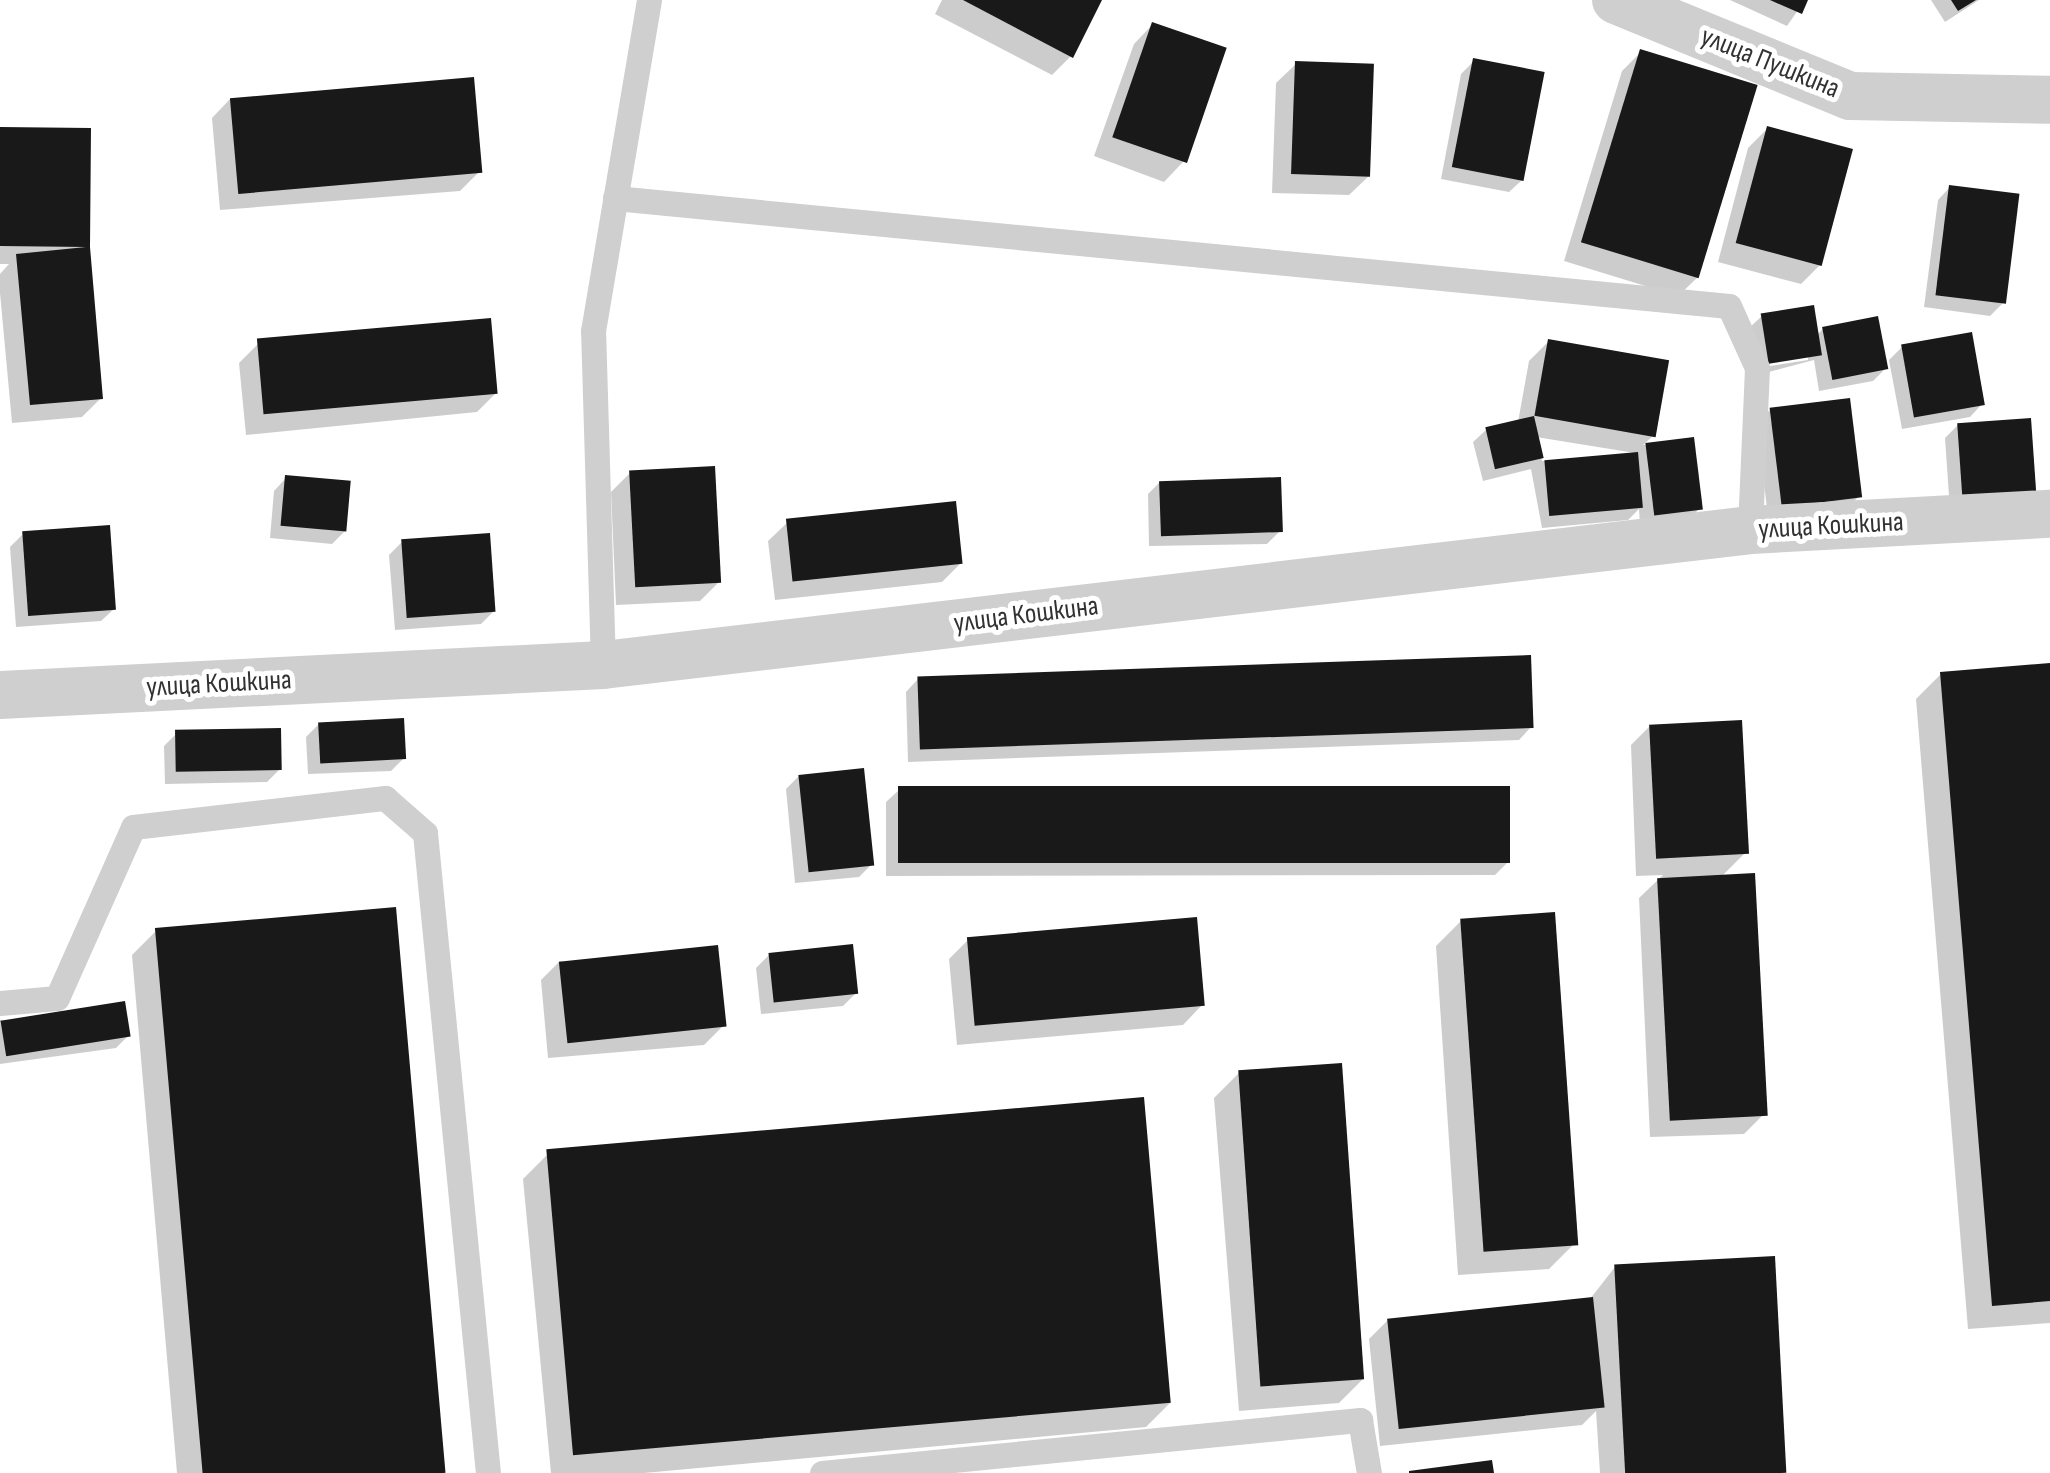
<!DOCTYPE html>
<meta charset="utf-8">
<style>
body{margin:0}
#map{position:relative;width:2050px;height:1473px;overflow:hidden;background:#fff;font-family:"Sofia Sans Condensed",sans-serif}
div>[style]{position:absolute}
.shadow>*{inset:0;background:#0003}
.building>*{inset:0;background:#191919;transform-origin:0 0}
.service>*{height:25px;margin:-12.5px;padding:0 12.5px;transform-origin:12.5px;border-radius:12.5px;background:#cfcfcf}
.minor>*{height:48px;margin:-24px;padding:0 24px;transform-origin:24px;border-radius:24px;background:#cfcfcf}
span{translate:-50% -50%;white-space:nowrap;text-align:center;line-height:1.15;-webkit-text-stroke:10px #fff;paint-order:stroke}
.street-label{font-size:28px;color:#323232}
</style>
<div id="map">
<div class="shadow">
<i style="clip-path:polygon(942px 0,1100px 0,1071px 56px,1052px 75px,935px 14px)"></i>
<i style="clip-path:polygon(1730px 0,1805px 0,1787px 26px)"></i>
<i style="clip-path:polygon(1931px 0,1979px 0,1945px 22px)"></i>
<i style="clip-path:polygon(1153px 24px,1183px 162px,1164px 182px,1094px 156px,1134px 44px)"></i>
<i style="clip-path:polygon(1641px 52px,1698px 277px,1678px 296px,1564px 261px,1622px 71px)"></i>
<i style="clip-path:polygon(1474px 61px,1522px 180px,1509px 192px,1441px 179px,1461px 74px)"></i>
<i style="clip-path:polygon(1296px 64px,1369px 176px,1349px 195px,1272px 193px,1276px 83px)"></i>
<i style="clip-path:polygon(231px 98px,479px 172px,460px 191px,220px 210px,212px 118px)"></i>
<i style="clip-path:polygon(1768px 128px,1820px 265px,1801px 284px,1718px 262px,1748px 148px)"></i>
<i style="clip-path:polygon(0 129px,87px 247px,101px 398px,82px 417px,12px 423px,0 293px,0 274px,9px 264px,0 264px)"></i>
<i style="clip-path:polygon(1950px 187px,2003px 303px,1990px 316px,1924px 307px,1938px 200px)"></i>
<i style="clip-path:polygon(evenodd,1762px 316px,1816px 336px,1823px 329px,1886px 368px,1873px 381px,1819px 391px,1814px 360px,1757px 375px,1749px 328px,1762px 316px,1808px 355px,1808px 360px,1757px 368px,1756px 364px,1808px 355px)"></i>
<i style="clip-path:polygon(evenodd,1548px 342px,1655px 434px,1643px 445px,1692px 440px,1700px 508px,1687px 521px,1640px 526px,1639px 509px,1628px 520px,1542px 528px,1531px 469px,1483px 481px,1473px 442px,1486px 430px,1518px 422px,1529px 361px,1548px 342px,1536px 437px,1635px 453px,1635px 455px,1542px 461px,1536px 437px)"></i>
<i style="clip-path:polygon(258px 344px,496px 393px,477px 412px,246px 435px,239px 363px)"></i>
<i style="clip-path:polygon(1902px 347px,1982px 404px,1970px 417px,1902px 429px,1889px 360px)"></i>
<i style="clip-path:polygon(1770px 410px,1859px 496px,1847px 509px,1768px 517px,1757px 422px)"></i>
<i style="clip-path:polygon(2029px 421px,1951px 525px,1945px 438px,1958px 425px)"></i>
<i style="clip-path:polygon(630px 473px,719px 582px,700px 601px,616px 605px,611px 492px)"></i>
<i style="clip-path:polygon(286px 478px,345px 531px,332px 544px,270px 538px,274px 491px)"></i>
<i style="clip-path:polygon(1160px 482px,1280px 531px,1267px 544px,1149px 546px,1148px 494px)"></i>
<i style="clip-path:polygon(788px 522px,961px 563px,942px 582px,775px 600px,768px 541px)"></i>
<i style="clip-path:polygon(23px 534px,114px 609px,101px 621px,16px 627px,10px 547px)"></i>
<i style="clip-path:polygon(402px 542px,494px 611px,481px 624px,395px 630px,389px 555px)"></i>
<i style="clip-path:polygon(2050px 665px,2050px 1323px,1968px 1329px,1916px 699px,1941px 674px)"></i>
<i style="clip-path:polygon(918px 679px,1531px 727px,1519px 740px,908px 762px,906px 692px)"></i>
<i style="clip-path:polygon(319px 724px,404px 758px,391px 771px,308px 774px,306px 737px)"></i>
<i style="clip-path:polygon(1650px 726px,1745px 853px,1722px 876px,1763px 1115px,1744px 1134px,1650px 1137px,1639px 898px,1663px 875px,1636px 876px,1631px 745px)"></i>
<i style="clip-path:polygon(177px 733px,280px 769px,267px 782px,165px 784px,164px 746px)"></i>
<i style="clip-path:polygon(799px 776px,872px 864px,859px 877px,795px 883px,786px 789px)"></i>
<i style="clip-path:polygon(899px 790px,1508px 862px,1495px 875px,886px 876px,886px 802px)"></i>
<i style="clip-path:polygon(1461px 921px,1574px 1244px,1549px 1269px,1458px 1275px,1436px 946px)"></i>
<i style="clip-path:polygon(157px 930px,442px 1473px,177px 1473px,132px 955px)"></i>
<i style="clip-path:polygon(968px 940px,1202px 1005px,1183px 1025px,957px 1045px,949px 959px)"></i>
<i style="clip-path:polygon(769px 955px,856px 993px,843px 1006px,761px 1014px,756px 968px)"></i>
<i style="clip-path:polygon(560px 961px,723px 1026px,704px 1045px,548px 1058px,541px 980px)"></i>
<i style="clip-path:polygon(0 1020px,128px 1036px,116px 1048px,0 1064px)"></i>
<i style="clip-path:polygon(1239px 1073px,1364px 1378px,1339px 1403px,1239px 1411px,1214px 1098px)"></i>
<i style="clip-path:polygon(548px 1154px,1171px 1402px,1146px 1427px,644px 1473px,551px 1473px,523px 1179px)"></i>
<i style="clip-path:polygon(1615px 1267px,1784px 1473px,1600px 1473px,1596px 1411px,1582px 1425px,1380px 1446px,1369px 1339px,1388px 1320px,1590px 1299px)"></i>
</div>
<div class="building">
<i style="clip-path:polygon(963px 0,1102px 0,1073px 58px)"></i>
<i style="clip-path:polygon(1770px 0,1808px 0,1802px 14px)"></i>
<i style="clip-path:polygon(1951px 0,1976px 0,1958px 11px)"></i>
<i style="left:1152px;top:22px;width:79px;height:122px;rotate:19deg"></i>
<i style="left:1640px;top:49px;width:123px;height:202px;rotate:17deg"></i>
<i style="left:1473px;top:58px;width:73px;height:111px;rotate:11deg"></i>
<i style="left:1295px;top:61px;width:79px;height:113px;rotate:2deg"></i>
<i style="left:474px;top:77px;width:96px;height:245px;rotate:85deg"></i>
<i style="left:1767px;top:126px;width:89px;height:121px;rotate:15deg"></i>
<i style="clip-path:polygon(0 127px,91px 128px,90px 247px,103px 399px,30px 405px,16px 254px,86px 247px,0 246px)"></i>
<i style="left:1949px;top:185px;width:71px;height:111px;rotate:7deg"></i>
<i style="left:1814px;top:305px;width:51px;height:54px;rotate:81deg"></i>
<i style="left:1878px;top:316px;width:54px;height:57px;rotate:79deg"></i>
<i style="left:491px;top:318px;width:76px;height:235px;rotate:85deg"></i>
<i style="left:1972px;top:332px;width:74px;height:72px;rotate:80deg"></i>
<i style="left:1548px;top:339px;width:123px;height:78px;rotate:10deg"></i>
<i style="left:1850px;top:398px;width:100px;height:81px;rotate:83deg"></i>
<i style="left:1534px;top:416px;width:43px;height:50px;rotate:77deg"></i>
<i style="left:2031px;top:418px;width:91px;height:74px;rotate:86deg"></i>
<i style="left:1694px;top:437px;width:73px;height:49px;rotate:83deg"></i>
<i style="left:1638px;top:452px;width:56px;height:94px;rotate:85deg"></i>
<i style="left:715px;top:466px;width:117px;height:86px;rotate:87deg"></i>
<i style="left:285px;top:475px;width:66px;height:51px;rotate:5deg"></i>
<i style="left:1281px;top:477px;width:55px;height:122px;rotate:88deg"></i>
<i style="left:956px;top:501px;width:63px;height:171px;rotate:84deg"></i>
<i style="left:110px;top:525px;width:85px;height:88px;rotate:86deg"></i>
<i style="left:490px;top:533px;width:79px;height:89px;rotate:86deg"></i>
<i style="left:1531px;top:655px;width:73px;height:614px;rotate:88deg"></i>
<i style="clip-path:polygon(2050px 663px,2050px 1301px,1992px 1306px,1940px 672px)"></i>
<i style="left:404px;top:718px;width:41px;height:86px;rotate:87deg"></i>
<i style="left:1742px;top:720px;width:134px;height:93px;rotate:87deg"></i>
<i style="left:281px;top:728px;width:42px;height:106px;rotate:89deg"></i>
<i style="left:864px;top:768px;width:98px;height:66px;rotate:84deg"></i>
<i style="left:1510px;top:786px;width:77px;height:612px;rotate:90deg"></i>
<i style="left:1755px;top:873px;width:243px;height:98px;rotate:87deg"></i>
<i style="left:396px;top:907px;width:568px;height:242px;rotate:85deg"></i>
<i style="left:1555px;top:912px;width:334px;height:95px;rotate:86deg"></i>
<i style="left:1197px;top:917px;width:89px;height:231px;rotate:85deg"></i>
<i style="left:853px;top:944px;width:50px;height:85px;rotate:84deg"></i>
<i style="left:718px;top:945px;width:82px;height:160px;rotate:84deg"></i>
<i style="left:125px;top:1001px;width:36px;height:126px;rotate:81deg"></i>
<i style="left:1342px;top:1063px;width:317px;height:104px;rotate:86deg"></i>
<i style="left:1144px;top:1097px;width:307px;height:600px;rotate:85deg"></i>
<i style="left:1775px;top:1256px;width:217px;height:161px;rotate:87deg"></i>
<i style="left:1593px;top:1297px;width:111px;height:207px;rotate:84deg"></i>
<i style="clip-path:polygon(1492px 1460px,1494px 1473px,1409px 1473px,1409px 1471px)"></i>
</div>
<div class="service">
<i style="left:615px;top:198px;width:1119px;rotate:5.54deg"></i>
<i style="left:1729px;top:306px;width:68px;rotate:65.7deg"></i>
<i style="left:1757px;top:368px;width:162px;rotate:92.5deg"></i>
<i style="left:603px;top:665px;width:334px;rotate:-91.7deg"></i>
<i style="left:593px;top:331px;width:336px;rotate:-80.4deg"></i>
<i style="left:0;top:1003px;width:57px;rotate:-5deg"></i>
<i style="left:57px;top:998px;width:187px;rotate:-66deg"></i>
<i style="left:133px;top:827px;width:254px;rotate:-6.6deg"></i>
<i style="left:385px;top:798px;width:53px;rotate:41.2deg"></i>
<i style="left:425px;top:833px;width:643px;rotate:84.38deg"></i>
<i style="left:822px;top:1473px;width:541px;rotate:-5.63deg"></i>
<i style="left:1360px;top:1420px;width:54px;rotate:80.4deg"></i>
</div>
<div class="minor">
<i style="left:1616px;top:0;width:253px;rotate:22.3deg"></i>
<i style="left:1850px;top:96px;width:200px;rotate:1.1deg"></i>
<i style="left:0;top:695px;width:604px;rotate:-2.85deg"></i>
<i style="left:603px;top:665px;width:1155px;rotate:-6.71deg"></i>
<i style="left:1750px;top:530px;width:300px;rotate:-3.1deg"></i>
</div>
<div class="street-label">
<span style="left:1770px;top:63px;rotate:22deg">улица Пушкина</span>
<span style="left:1831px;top:526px;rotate:-3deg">улица Кошкина</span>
<span style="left:1026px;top:615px;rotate:-7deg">улица Кошкина</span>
<span style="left:219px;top:684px;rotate:-3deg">улица Кошкина</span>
</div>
</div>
